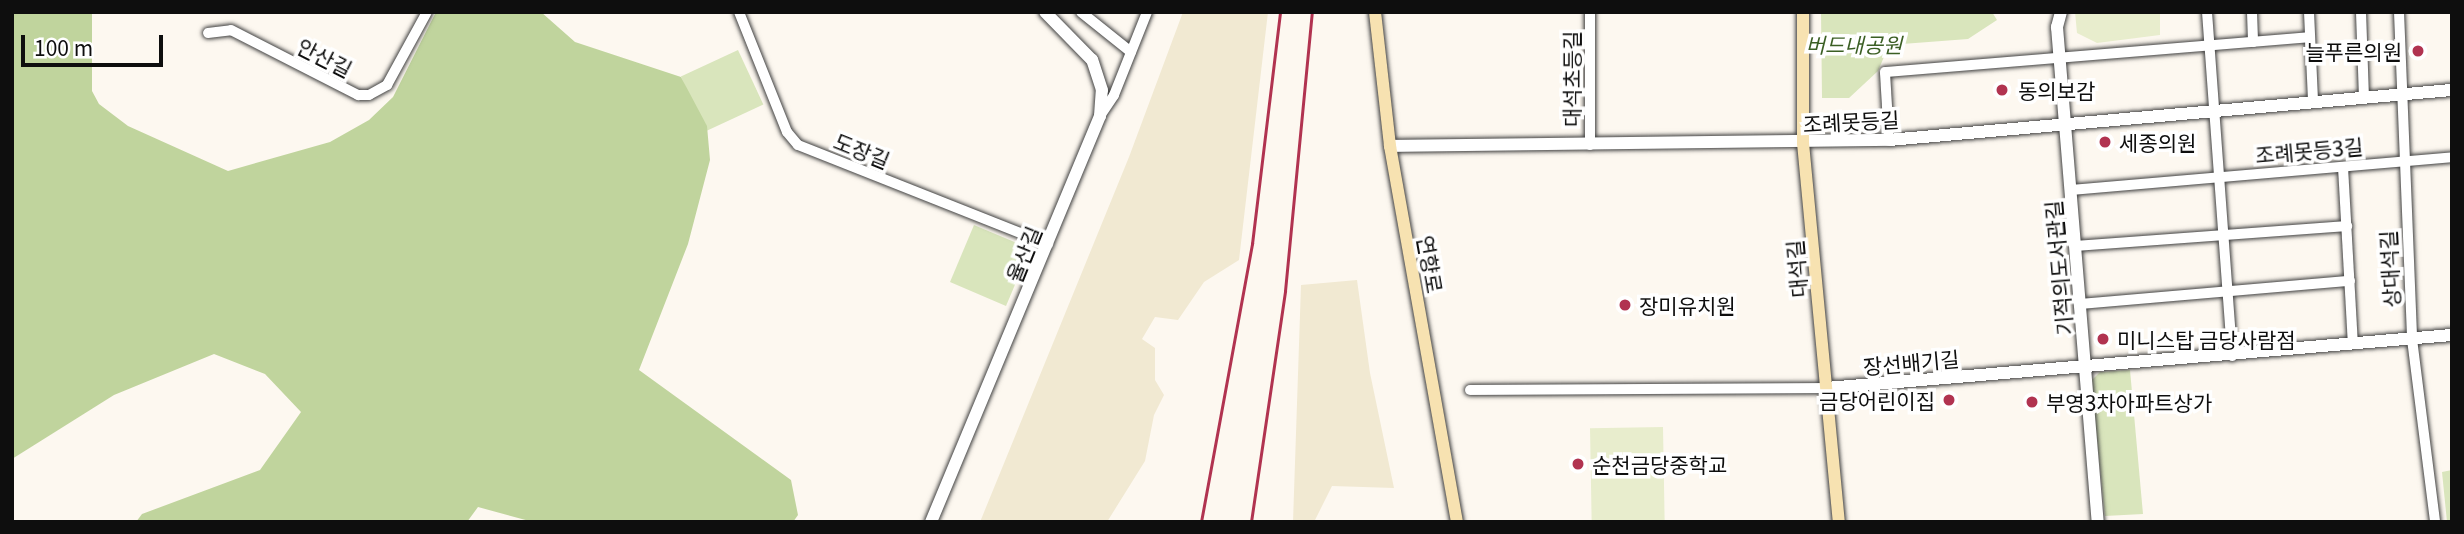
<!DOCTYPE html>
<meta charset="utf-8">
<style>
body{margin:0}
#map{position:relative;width:2464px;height:534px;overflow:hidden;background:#fdf8f0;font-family:Georgia,"Noto Sans KR",serif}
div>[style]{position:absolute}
.farmland>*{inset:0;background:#f1e9d2}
.green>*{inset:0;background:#d9e5bc;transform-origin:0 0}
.forest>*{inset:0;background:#c0d49d}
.pitch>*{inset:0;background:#e8edcd;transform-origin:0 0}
.roads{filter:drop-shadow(0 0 2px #414141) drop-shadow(0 0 2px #414141)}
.minor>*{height:10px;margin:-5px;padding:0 5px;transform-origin:5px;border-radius:5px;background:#fff}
.tertiary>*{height:12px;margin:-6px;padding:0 6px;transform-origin:6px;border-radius:6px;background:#fff}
.secondary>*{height:12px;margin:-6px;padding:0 6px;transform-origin:6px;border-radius:6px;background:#f7e2b1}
.rail>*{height:2.5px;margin:-1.25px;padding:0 1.25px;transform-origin:1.25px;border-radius:1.25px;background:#b13350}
.dots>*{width:19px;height:19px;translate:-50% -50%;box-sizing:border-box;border:4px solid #fff;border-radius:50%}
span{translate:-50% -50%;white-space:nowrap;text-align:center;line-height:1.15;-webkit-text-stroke:7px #fff;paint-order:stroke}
.park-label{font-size:21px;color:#3b5f24;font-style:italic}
.poi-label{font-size:21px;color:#0e0e0e}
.right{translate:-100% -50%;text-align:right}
.left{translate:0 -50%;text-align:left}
.street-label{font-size:21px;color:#0e0e0e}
.frame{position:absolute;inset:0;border:14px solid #0e0e0e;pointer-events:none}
.scale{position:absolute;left:21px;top:35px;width:142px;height:32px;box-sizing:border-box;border:4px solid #0e0e0e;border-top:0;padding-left:9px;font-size:21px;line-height:24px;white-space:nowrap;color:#0e0e0e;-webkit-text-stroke:5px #fff;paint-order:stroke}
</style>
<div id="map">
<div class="farmland">
<i style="clip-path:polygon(1183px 12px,1268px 12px,1239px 260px,1204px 282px,1178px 320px,1155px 317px,1142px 339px,1155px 348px,1155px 380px,1164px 395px,1154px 415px,1145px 461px,1107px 522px,980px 522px,1129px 157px)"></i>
<i style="clip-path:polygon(1357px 280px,1370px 373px,1394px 488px,1332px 486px,1314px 522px,1293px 522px,1301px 285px)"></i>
</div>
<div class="green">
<i style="clip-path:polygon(1821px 12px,1992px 12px,1997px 20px,1968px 39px,1889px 45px,1878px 71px,1849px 98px,1822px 98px)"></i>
<i style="left:738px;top:50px;width:60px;height:63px;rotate:65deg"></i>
<i style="clip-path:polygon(974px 225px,1024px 246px,1027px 256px,1006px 306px,950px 282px)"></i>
<i style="clip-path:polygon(2130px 370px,2143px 514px,2105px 516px,2091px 381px,2100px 372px)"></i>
<i style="clip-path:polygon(2452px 470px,2452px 522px,2447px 522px,2442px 472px)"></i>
</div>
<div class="forest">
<i style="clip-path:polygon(12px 12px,92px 12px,92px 91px,99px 104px,128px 126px,228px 171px,330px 142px,369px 120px,393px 97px,436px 12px,541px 12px,575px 42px,681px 77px,707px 126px,710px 160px,688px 244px,639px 370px,791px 480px,798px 515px,793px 522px,533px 522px,478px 507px,467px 522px,136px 522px,142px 514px,260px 470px,301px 412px,265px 374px,214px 354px,114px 395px,12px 459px)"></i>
</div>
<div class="pitch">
<i style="clip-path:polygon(2075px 12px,2160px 12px,2160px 35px,2097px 43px,2077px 33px)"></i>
<i style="left:1663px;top:427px;width:95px;height:73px;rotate:89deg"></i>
</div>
<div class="roads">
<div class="minor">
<i style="left:739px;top:12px;width:129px;rotate:68.2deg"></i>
<i style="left:787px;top:132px;width:17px;rotate:50deg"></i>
<i style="left:798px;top:145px;width:269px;rotate:21.6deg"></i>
<i style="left:1081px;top:12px;width:64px;rotate:38.7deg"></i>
<i style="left:1590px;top:12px;width:133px;rotate:90deg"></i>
<i style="left:2207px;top:12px;width:345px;rotate:85.8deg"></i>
<i style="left:2252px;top:12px;width:30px;rotate:88deg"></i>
<i style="left:2309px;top:12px;width:89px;rotate:87.4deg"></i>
<i style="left:2361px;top:12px;width:85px;rotate:88deg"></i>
<i style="left:2399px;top:12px;width:327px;rotate:87.7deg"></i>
<i style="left:2412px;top:339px;width:184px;rotate:82.8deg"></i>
<i style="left:208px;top:33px;width:23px;rotate:-7deg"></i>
<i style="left:231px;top:30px;width:143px;rotate:27.1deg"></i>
<i style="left:358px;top:95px;width:11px"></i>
<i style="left:369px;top:95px;width:21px;rotate:-29deg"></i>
<i style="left:387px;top:85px;width:83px;rotate:-61.3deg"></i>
<i style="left:1100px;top:116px;width:25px;rotate:-56deg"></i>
<i style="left:1114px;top:95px;width:89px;rotate:-68.3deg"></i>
<i style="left:1889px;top:140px;width:68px;rotate:-93.4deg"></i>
<i style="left:1885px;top:72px;width:426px;rotate:-4.7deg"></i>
<i style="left:2343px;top:167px;width:177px;rotate:86.8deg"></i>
<i style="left:2070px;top:190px;width:383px;rotate:-4.9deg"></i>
<i style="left:2075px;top:246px;width:273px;rotate:-4.2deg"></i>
<i style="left:2080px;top:304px;width:271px;rotate:-4.9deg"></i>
<i style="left:1470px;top:390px;width:357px;rotate:-0.3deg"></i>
</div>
<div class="tertiary">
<i style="left:2061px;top:12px;width:16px;rotate:105deg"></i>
<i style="left:2057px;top:27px;width:497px;rotate:85.3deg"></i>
<i style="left:1390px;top:146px;width:499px;rotate:-0.7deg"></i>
<i style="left:1889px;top:140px;width:565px;rotate:-5.08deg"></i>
<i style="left:1827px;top:388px;width:627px;rotate:-4.85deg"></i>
<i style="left:931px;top:522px;width:440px;rotate:-67.4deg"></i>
<i style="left:1100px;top:116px;width:26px;rotate:-86deg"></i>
<i style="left:1102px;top:90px;width:32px;rotate:-108deg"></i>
<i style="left:1092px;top:60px;width:67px;rotate:-134.4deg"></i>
</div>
<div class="secondary">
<i style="left:1375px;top:12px;width:135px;rotate:83.6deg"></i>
<i style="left:1390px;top:146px;width:382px;rotate:79.9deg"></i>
<i style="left:1803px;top:12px;width:131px;rotate:90deg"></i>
<i style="left:1803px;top:143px;width:381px;rotate:84.6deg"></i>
</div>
</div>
<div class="rail">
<i style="left:1201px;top:522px;width:283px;rotate:-79.6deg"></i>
<i style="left:1252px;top:244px;width:234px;rotate:-83.1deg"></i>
<i style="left:1251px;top:522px;width:233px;rotate:-81.6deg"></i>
<i style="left:1285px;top:291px;width:280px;rotate:-84.5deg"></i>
</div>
<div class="dots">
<i style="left:2418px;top:51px;background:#b13350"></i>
<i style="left:2002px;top:90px;background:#b13350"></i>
<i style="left:2105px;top:142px;background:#b13350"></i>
<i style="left:1625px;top:305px;background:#b13350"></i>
<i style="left:2103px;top:339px;background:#b13350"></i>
<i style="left:1949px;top:400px;background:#b13350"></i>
<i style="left:2032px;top:402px;background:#b13350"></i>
<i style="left:1578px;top:464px;background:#b13350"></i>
</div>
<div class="park-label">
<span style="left:1854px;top:44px">버드내공원</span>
</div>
<div class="poi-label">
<span class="right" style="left:2402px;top:51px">늘푸른의원</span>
<span class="left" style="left:2018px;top:90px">동의보감</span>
<span class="left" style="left:2119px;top:142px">세종의원</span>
<span class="left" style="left:1639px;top:305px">장미유치원</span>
<span class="left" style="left:2117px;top:339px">미니스탑 금당사람점</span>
<span class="right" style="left:1935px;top:400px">금당어린이집</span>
<span class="left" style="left:2046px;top:402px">부영3차아파트상가</span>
<span class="left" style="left:1592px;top:464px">순천금당중학교</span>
</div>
<div class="street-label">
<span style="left:325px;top:57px;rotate:27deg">안산길</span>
<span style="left:1571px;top:79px;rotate:-90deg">대석초등길</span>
<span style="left:1851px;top:121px;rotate:-3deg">조례못등길</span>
<span style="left:862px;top:150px;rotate:22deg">도장길</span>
<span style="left:2309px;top:150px;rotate:-5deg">조례못등3길</span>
<span style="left:1023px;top:254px;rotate:-68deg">율산길</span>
<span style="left:1431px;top:264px;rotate:80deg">연향로</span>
<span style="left:2058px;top:268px;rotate:-95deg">기적의도서관길</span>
<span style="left:1796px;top:269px;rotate:-95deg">대석길</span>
<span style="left:2389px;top:269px;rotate:-93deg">상대석길</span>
<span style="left:1911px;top:362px;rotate:-5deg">장선배기길</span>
</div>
<div class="frame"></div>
<div class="scale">100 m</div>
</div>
